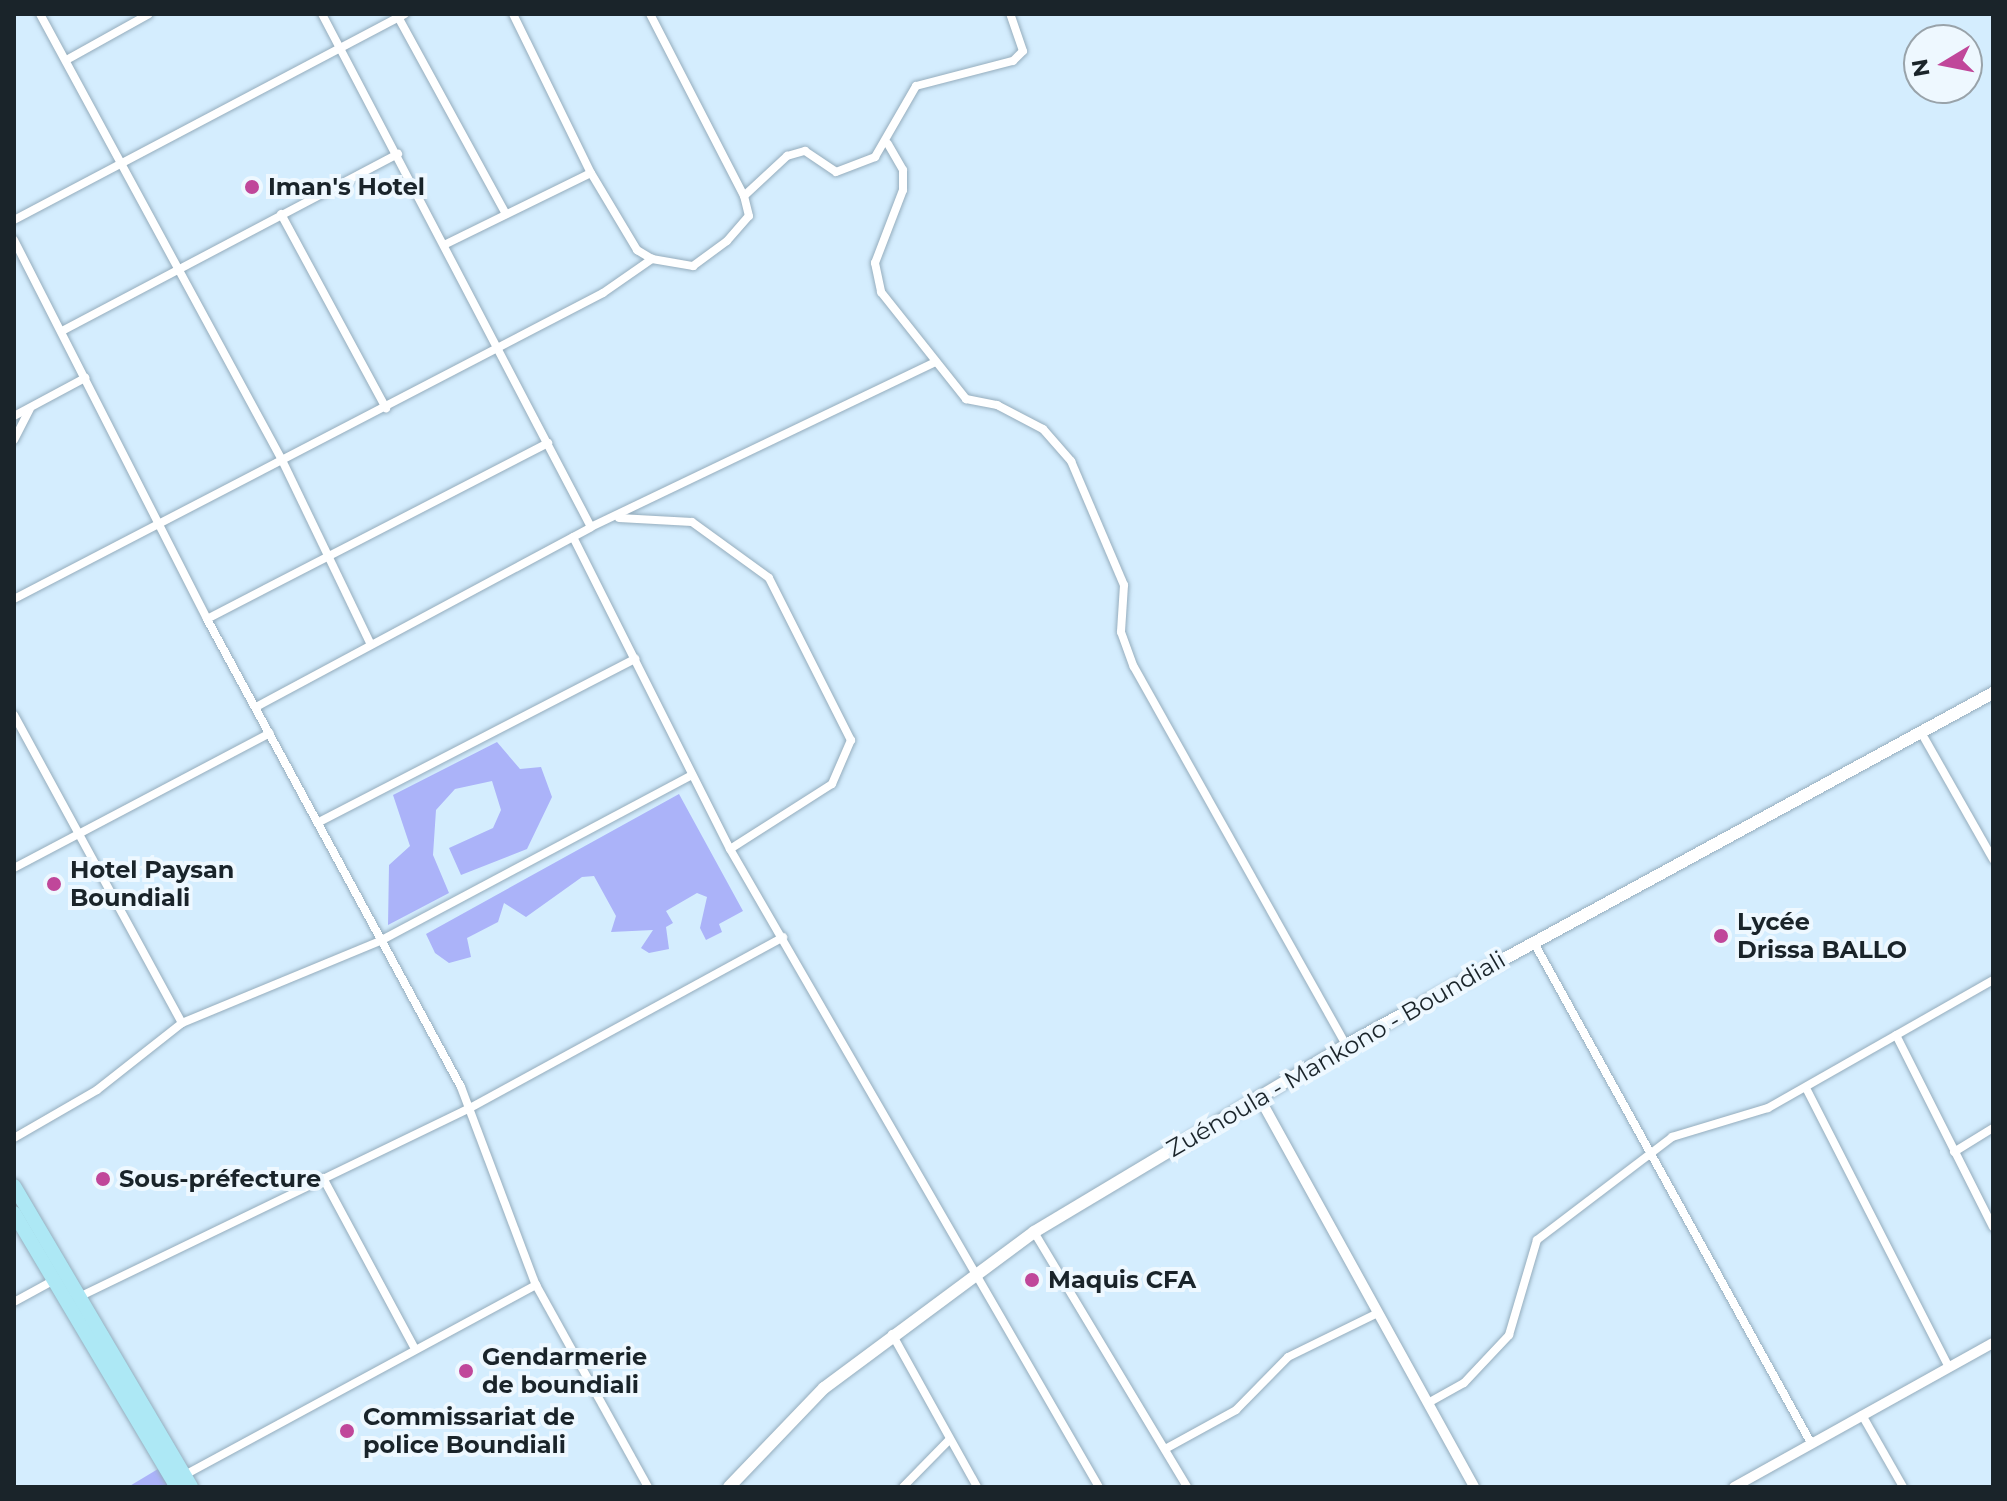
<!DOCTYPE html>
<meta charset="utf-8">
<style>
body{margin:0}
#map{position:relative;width:2007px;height:1501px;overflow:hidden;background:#d4edfe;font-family:Montserrat,sans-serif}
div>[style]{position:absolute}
.green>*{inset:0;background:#abb3f9}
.roads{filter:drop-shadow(0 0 2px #95adbd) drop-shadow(0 0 2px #95adbd)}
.minor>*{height:8px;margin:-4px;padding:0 4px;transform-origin:4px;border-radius:4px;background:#fff}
.tertiary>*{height:10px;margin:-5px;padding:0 5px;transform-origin:5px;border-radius:5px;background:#fff}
.secondary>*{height:12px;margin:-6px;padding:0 6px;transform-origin:6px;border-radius:6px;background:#fff}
.primary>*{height:14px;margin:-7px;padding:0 7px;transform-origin:7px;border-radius:7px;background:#ade8f5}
.dots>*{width:22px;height:22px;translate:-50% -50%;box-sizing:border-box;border:4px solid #eef8ff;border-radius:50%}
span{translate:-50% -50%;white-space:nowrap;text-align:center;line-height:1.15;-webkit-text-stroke:8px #eef8ff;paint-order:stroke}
.poi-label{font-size:24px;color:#1a242a;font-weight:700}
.left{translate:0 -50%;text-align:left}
.street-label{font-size:24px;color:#1a242a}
.frame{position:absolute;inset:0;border:16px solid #1a242a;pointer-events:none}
.north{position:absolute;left:1903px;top:24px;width:80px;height:80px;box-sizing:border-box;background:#eef8ff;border:2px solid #99a3aa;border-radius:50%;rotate:260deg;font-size:22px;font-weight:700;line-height:32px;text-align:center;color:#1a242a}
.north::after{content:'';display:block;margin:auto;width:28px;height:36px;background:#c0479a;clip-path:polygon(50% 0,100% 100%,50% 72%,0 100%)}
</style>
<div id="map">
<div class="green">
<i style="clip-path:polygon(497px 742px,520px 769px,541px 767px,552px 797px,527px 849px,461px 875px,449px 848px,493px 828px,501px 810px,492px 781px,455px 789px,436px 810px,433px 855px,449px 893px,388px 925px,389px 865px,410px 846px,393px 795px)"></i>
<i style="clip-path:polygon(679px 794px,743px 911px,719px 924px,722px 932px,706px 940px,700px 928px,707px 897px,697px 893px,666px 911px,673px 923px,666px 927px,669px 949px,649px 953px,641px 948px,653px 930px,611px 932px,616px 916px,594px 876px,582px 877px,526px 917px,504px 903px,498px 922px,467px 938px,471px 957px,449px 963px,435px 953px,426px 934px)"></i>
<i style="clip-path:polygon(163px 1466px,175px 1487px,128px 1487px)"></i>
</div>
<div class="roads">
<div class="minor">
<i style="left:40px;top:14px;width:507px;rotate:61.52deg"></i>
<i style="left:282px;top:460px;width:205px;rotate:64.3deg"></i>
<i style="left:322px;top:14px;width:579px;rotate:62.33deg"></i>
<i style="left:513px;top:14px;width:177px;rotate:63.9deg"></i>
<i style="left:591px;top:173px;width:90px;rotate:59.1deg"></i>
<i style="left:637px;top:250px;width:17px;rotate:31deg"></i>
<i style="left:397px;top:15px;width:227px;rotate:61.3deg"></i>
<i style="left:70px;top:58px;width:90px;rotate:-29.1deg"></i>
<i style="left:888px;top:144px;width:30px;rotate:60deg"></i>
<i style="left:903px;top:170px;width:20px;rotate:90deg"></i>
<i style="left:903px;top:190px;width:78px;rotate:111deg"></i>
<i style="left:875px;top:263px;width:30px;rotate:78deg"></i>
<i style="left:881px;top:292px;width:137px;rotate:51.5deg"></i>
<i style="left:966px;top:399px;width:32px;rotate:11deg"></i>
<i style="left:997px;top:405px;width:52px;rotate:27.6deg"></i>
<i style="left:1043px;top:429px;width:43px;rotate:48.8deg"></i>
<i style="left:1071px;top:461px;width:135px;rotate:66.9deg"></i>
<i style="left:1124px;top:585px;width:47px;rotate:93.7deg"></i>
<i style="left:1121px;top:632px;width:37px;rotate:70deg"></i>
<i style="left:1134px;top:667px;width:433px;rotate:60.7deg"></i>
<i style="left:744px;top:196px;width:59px;rotate:-42.9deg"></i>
<i style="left:787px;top:156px;width:19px;rotate:-16deg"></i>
<i style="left:805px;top:151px;width:37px;rotate:34deg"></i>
<i style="left:836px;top:172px;width:42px;rotate:-21deg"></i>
<i style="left:875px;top:157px;width:82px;rotate:-60deg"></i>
<i style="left:916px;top:86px;width:100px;rotate:-14.5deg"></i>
<i style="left:1013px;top:61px;width:14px;rotate:-45deg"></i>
<i style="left:1023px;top:51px;width:39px;rotate:-109deg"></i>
<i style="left:281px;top:214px;width:221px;rotate:61.6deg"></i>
<i style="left:14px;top:220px;width:442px;rotate:-27.8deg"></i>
<i style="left:14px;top:240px;width:425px;rotate:63deg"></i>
<i style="left:207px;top:619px;width:532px;rotate:61.51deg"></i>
<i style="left:461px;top:1087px;width:212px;rotate:69.3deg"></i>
<i style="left:536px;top:1285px;width:231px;rotate:61deg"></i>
<i style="left:446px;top:244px;width:161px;rotate:-26.1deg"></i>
<i style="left:62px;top:331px;width:380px;rotate:-27.8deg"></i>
<i style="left:14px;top:416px;width:81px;rotate:-28.2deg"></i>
<i style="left:14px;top:440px;width:35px;rotate:-63deg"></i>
<i style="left:619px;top:518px;width:73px;rotate:3.1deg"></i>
<i style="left:692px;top:522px;width:95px;rotate:36deg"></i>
<i style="left:769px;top:578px;width:182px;rotate:63.2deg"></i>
<i style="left:851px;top:740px;width:48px;rotate:113.4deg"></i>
<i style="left:832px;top:784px;width:121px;rotate:147.5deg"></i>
<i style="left:573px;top:537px;width:349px;rotate:63.3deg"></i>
<i style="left:730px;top:849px;width:737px;rotate:59.96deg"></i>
<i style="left:14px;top:599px;width:664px;rotate:-27.45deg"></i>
<i style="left:603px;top:293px;width:60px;rotate:-34.8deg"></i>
<i style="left:652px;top:259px;width:42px;rotate:9.7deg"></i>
<i style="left:693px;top:266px;width:42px;rotate:-36.3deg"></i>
<i style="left:727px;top:241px;width:33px;rotate:-49deg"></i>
<i style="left:749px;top:216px;width:21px;rotate:-104deg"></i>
<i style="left:744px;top:196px;width:205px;rotate:-117.3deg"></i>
<i style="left:207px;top:619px;width:384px;rotate:-27.3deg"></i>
<i style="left:256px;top:707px;width:380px;rotate:-28.2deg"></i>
<i style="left:591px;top:527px;width:380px;rotate:-25.6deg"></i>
<i style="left:14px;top:715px;width:351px;rotate:61.4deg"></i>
<i style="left:1922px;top:734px;width:144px;rotate:60.4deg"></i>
<i style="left:319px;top:822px;width:356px;rotate:-27.3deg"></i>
<i style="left:14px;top:868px;width:289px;rotate:-27.8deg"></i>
<i style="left:1533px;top:941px;width:574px;rotate:61.02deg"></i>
<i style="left:1896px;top:1035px;width:215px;rotate:63.2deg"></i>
<i style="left:1806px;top:1088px;width:314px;rotate:62.9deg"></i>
<i style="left:14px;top:1138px;width:96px;rotate:-30deg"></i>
<i style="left:97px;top:1090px;width:108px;rotate:-38.2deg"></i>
<i style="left:182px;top:1023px;width:214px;rotate:-22.5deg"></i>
<i style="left:380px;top:941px;width:351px;rotate:-28deg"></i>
<i style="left:1954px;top:1152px;width:46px;rotate:-31.6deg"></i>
<i style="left:323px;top:1178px;width:194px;rotate:61.7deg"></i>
<i style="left:1034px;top:1232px;width:297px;rotate:59deg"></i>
<i style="left:81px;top:1296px;width:430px;rotate:-25.8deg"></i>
<i style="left:468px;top:1109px;width:359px;rotate:-28.6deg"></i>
<i style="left:14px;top:1302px;width:48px;rotate:-28.7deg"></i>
<i style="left:892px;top:1334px;width:175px;rotate:60.9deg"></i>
<i style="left:1428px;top:1403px;width:41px;rotate:-29.1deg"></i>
<i style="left:1464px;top:1383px;width:66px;rotate:-46.8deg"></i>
<i style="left:1509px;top:1335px;width:99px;rotate:-73.6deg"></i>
<i style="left:1537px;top:1240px;width:170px;rotate:-37.3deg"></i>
<i style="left:1672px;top:1137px;width:100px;rotate:-16.8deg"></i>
<i style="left:1768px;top:1108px;width:259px;rotate:-29.6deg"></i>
<i style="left:1862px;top:1415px;width:83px;rotate:60.3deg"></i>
<i style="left:1167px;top:1448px;width:79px;rotate:-28.8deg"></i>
<i style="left:1236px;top:1410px;width:74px;rotate:-45.5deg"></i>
<i style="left:1288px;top:1357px;width:100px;rotate:-26.1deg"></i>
<i style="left:181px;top:1477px;width:404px;rotate:-28.4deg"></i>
<i style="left:903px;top:1487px;width:66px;rotate:-45.6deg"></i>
</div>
<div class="tertiary">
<i style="left:1259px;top:1097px;width:445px;rotate:61.1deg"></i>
<i style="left:1734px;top:1487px;width:296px;rotate:-29.1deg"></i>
</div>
<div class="secondary">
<i style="left:729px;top:1487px;width:137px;rotate:-46.2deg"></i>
<i style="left:824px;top:1388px;width:262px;rotate:-36.6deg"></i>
<i style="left:1034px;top:1232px;width:364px;rotate:-30.9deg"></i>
<i style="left:1346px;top:1045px;width:737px;rotate:-28.55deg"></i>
</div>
<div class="primary">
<i style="left:14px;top:1186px;width:349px;rotate:59.5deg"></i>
<i style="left:14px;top:1213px;width:319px;rotate:59.3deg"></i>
</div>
</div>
<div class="dots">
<i style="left:252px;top:187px;background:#c0479a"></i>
<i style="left:54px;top:884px;background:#c0479a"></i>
<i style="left:1721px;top:936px;background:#c0479a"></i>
<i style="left:103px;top:1179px;background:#c0479a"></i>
<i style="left:1032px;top:1280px;background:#c0479a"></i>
<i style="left:466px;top:1371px;background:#c0479a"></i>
<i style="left:347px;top:1431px;background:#c0479a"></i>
</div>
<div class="poi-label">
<span class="left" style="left:268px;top:187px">Iman's Hotel</span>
<span class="left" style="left:70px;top:884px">Hotel Paysan<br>Boundiali</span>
<span class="left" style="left:1737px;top:936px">Lycée<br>Drissa BALLO</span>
<span class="left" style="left:119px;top:1179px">Sous-préfecture</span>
<span class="left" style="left:1048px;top:1280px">Maquis CFA</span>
<span class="left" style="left:482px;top:1371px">Gendarmerie<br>de boundiali</span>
<span class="left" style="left:363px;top:1431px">Commissariat de<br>police Boundiali</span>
</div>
<div class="street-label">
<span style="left:1336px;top:1054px;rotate:-30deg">Zuénoula - Mankono - Boundiali</span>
</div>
<div class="frame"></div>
<div class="north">N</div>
</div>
